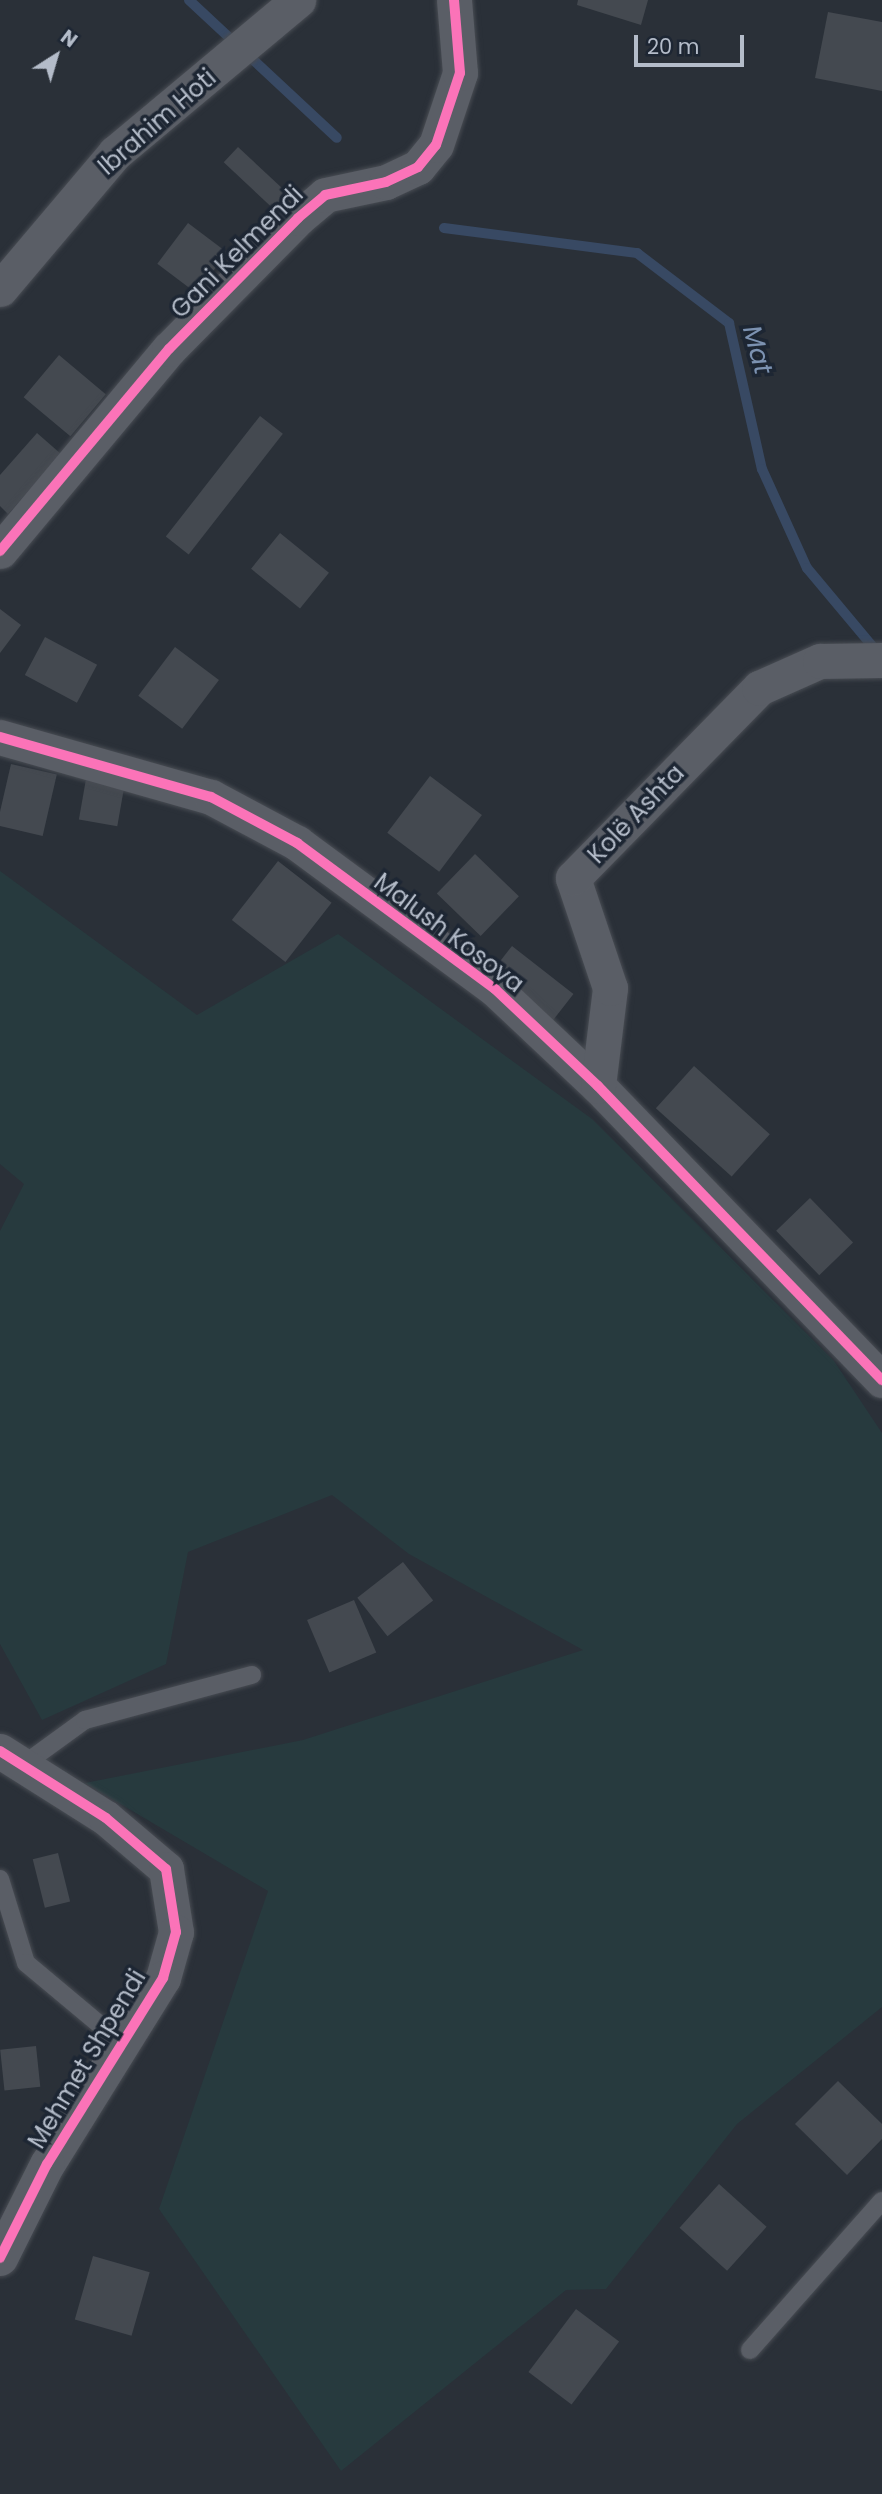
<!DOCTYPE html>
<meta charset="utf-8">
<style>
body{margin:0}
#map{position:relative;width:882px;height:2494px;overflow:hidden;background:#2a3038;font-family:Poppins,sans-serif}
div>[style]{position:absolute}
.green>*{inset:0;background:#273a3e}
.stream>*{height:10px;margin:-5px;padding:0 5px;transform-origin:5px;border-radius:5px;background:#384963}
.building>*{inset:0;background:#444950;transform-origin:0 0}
.roads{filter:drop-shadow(0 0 2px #484c53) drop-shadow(0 0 2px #484c53)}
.service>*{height:18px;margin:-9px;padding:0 9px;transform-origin:9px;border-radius:9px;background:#5a5e66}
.minor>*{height:35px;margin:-17.5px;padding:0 17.5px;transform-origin:17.5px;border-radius:17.5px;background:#5a5e66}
.cycleway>*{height:10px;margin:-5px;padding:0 5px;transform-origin:5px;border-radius:5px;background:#fb73b8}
span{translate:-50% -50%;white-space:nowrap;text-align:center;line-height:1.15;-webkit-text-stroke:7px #1d2633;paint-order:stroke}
.street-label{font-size:24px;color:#b4bcc9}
.water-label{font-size:26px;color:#7c92b1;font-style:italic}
.north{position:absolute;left:21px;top:21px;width:70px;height:70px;-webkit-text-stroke:5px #1d2633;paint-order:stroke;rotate:37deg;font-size:19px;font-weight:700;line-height:28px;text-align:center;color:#b4bcc9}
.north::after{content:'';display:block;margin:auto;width:24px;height:32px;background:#b4bcc9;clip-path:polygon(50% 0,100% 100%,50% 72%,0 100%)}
.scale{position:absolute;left:634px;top:35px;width:110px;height:32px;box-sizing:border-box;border:4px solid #b4bcc9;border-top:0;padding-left:9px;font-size:21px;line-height:24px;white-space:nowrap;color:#b4bcc9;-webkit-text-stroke:5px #1d2633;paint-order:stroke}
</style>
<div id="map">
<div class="green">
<i style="clip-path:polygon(0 871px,197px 1015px,338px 934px,592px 1119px,834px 1361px,882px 1433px,882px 2007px,737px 2124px,606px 2289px,566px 2290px,341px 2471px,159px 2209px,268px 1891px,85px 1783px,303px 1740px,583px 1650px,409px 1554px,332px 1495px,188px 1552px,166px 1664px,42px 1720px,0 1644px,0 1231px,24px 1184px,0 1164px)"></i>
</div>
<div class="stream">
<i style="left:189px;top:0;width:202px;rotate:43deg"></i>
<i style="left:444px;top:228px;width:195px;rotate:7.4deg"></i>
<i style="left:637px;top:253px;width:116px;rotate:37.3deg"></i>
<i style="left:729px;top:323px;width:150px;rotate:77.3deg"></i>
<i style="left:762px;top:469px;width:109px;rotate:65.6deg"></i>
<i style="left:807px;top:568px;width:111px;rotate:50.1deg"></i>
</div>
<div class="building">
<i style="clip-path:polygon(578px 0,648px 0,641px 25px,577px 5px)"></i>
<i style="clip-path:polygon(828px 12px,882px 22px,882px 91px,815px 78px)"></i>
<i style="left:238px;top:147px;width:73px;height:21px;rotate:43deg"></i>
<i style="left:188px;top:223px;width:49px;height:51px;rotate:37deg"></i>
<i style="left:59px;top:355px;width:61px;height:55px;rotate:40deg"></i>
<i style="left:260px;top:416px;width:29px;height:153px;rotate:38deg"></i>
<i style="clip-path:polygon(37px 433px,61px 454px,8px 514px,0 506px,0 475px)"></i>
<i style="left:280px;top:533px;width:63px;height:46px;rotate:39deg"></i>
<i style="clip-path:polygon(0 609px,21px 625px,0 653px)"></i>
<i style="left:45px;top:637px;width:59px;height:43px;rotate:28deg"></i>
<i style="left:175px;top:647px;width:55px;height:61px;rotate:37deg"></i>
<i style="left:11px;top:764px;width:47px;height:63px;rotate:13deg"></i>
<i style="left:430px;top:776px;width:65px;height:71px;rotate:37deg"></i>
<i style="left:86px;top:779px;width:39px;height:41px;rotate:10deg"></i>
<i style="left:475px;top:854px;width:61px;height:55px;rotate:44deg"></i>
<i style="left:278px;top:861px;width:68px;height:75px;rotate:38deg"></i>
<i style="left:512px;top:946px;width:78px;height:39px;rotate:38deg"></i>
<i style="left:694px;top:1066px;width:102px;height:57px;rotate:42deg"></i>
<i style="left:810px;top:1198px;width:62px;height:47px;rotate:46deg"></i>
<i style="left:403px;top:1562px;width:49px;height:58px;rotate:52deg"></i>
<i style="left:354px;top:1600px;width:57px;height:51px;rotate:67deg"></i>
<i style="left:58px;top:1853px;width:50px;height:26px;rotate:76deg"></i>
<i style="left:36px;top:2046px;width:41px;height:36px;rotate:84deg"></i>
<i style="clip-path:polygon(838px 2081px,882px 2124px,882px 2139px,847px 2175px,795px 2124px)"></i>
<i style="left:719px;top:2184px;width:64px;height:59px;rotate:42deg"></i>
<i style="left:93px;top:2256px;width:59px;height:66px;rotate:16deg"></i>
<i style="left:576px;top:2309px;width:54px;height:79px;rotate:37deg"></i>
</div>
<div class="roads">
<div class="service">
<i style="left:23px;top:1765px;width:77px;rotate:-36deg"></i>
<i style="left:85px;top:1720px;width:173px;rotate:-15.1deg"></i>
<i style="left:0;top:1879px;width:88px;rotate:72.8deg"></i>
<i style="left:26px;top:1963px;width:128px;rotate:39.9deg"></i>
<i style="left:750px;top:2350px;width:199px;rotate:-48.5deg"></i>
</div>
<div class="minor">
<i style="left:0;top:289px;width:178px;rotate:-49.8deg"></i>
<i style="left:115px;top:153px;width:239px;rotate:-39.9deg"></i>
<i style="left:0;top:551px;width:263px;rotate:-50.1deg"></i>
<i style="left:169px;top:349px;width:184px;rotate:-45.4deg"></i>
<i style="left:298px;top:218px;width:35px;rotate:-40deg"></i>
<i style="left:325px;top:195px;width:62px;rotate:-12deg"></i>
<i style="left:386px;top:182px;width:35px;rotate:-25deg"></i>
<i style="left:418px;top:167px;width:28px;rotate:-51deg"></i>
<i style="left:436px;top:145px;width:76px;rotate:-71.6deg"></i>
<i style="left:460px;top:73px;width:73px;rotate:-94.7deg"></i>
<i style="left:0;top:737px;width:219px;rotate:15.9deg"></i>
<i style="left:211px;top:797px;width:98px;rotate:28.1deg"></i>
<i style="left:297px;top:843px;width:246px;rotate:36.4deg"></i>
<i style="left:495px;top:989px;width:141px;rotate:43.3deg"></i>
<i style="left:598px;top:1086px;width:409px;rotate:46deg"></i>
<i style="left:598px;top:1086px;width:99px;rotate:-83deg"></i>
<i style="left:610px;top:988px;width:116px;rotate:-108.6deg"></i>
<i style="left:573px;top:878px;width:266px;rotate:-45.6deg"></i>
<i style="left:759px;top:688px;width:67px;rotate:-23.9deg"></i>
<i style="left:820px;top:661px;width:62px;rotate:-0.9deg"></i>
<i style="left:0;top:1751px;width:125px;rotate:32.3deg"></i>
<i style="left:106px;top:1818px;width:79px;rotate:40.4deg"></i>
<i style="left:166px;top:1869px;width:64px;rotate:81deg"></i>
<i style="left:176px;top:1932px;width:48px;rotate:105.8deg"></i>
<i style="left:163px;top:1978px;width:219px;rotate:121.9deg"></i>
<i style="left:47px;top:2164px;width:105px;rotate:116.6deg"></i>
</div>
</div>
<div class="cycleway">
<i style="left:0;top:551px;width:263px;rotate:-50.1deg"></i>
<i style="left:169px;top:349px;width:184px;rotate:-45.4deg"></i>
<i style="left:298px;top:218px;width:35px;rotate:-40deg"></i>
<i style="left:325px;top:195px;width:62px;rotate:-12deg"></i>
<i style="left:386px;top:182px;width:35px;rotate:-25deg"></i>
<i style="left:418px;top:167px;width:28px;rotate:-51deg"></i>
<i style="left:436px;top:145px;width:76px;rotate:-71.6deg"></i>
<i style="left:460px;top:73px;width:73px;rotate:-94.7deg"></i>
<i style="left:0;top:737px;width:219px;rotate:15.9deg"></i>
<i style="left:211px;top:797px;width:98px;rotate:28.1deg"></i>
<i style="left:297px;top:843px;width:246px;rotate:36.4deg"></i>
<i style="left:495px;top:989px;width:141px;rotate:43.3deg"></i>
<i style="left:598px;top:1086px;width:409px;rotate:46deg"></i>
<i style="left:0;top:1751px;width:125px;rotate:32.3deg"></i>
<i style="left:106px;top:1818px;width:79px;rotate:40.4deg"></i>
<i style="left:166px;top:1869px;width:64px;rotate:81deg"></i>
<i style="left:176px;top:1932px;width:48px;rotate:105.8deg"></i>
<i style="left:163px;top:1978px;width:219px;rotate:121.9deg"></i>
<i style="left:47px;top:2164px;width:105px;rotate:116.6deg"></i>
</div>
<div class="street-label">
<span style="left:157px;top:122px;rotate:-41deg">Ibrahim Hoti</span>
<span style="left:237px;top:252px;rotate:-45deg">Gani Kelmendi</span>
<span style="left:636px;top:814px;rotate:-46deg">Kolë Ashta</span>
<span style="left:449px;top:933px;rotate:37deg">Malush Kosova</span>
<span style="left:87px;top:2059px;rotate:-59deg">Mehmet Shpendi</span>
</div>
<div class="water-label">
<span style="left:757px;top:350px;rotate:75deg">Mat</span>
</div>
<div class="north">N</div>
<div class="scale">20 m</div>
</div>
